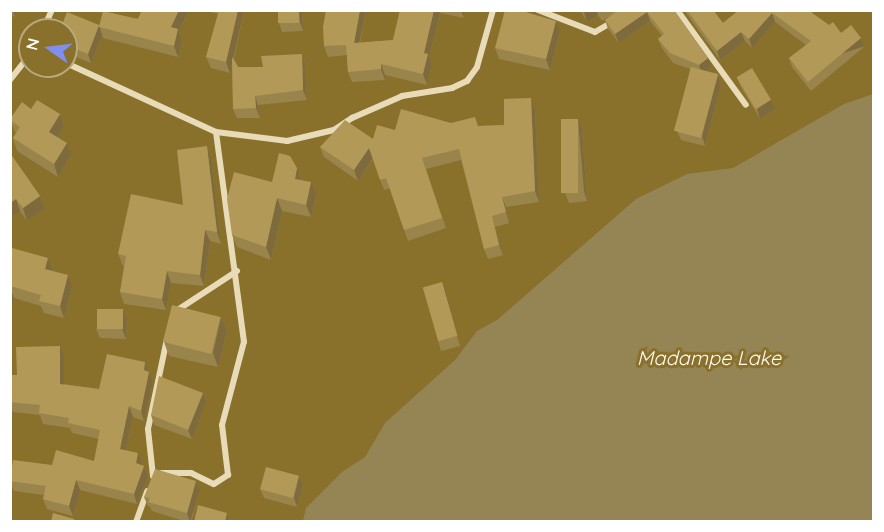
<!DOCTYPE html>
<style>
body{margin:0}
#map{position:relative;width:884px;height:532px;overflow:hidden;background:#89702b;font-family:Quicksand,sans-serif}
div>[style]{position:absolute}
.water>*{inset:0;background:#958454}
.minor>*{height:6px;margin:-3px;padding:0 3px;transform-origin:3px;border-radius:3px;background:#e8dbb8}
.wall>*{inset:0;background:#99844b}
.shaded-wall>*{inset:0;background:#7d6b3d;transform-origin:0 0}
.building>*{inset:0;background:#b29957;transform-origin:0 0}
span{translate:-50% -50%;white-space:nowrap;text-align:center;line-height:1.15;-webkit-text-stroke:6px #89702b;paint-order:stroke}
.water-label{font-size:20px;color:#fcf9f3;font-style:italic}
.frame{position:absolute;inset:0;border:12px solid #fff;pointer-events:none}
.north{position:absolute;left:18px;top:18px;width:60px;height:60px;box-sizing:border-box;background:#89702b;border:2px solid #b8a980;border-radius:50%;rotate:284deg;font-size:16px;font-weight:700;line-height:24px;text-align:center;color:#fff}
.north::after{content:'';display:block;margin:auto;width:21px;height:27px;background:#808eee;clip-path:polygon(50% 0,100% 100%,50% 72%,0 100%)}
</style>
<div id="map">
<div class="water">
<i style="clip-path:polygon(873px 94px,873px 521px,303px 521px,306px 508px,342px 472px,365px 457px,385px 423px,455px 360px,477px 331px,497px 320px,636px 199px,687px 174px,733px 168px,844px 104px)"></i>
</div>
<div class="minor">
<i style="left:538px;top:10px;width:61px;rotate:21.1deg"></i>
<i style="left:595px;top:32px;width:22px;rotate:-30deg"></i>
<i style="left:677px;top:10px;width:117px;rotate:54deg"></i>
<i style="left:43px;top:30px;width:22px;rotate:-66deg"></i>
<i style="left:66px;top:63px;width:165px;rotate:24.7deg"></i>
<i style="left:216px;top:132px;width:72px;rotate:7.2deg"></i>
<i style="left:287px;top:141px;width:48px;rotate:-13.2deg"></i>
<i style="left:334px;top:130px;width:22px;rotate:-34deg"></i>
<i style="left:352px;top:118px;width:55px;rotate:-23.7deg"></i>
<i style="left:402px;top:96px;width:51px;rotate:-9.1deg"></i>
<i style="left:452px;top:88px;width:17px;rotate:-25deg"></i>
<i style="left:467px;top:81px;width:17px;rotate:-54deg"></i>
<i style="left:477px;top:67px;width:59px;rotate:-74.3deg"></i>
<i style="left:10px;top:80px;width:33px;rotate:-52deg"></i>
<i style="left:176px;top:311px;width:73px;rotate:-33.3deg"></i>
<i style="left:162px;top:473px;width:29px"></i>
<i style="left:191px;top:473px;width:25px;rotate:26deg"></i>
<i style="left:214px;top:484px;width:17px;rotate:-33deg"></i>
<i style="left:228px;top:475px;width:50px;rotate:-96.8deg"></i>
<i style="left:222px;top:425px;width:86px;rotate:-75.2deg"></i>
<i style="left:244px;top:342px;width:212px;rotate:-97.6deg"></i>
<i style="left:153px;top:476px;width:47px;rotate:-96.1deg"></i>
<i style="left:148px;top:429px;width:92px;rotate:-78.1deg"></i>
<i style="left:136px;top:522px;width:33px;rotate:-70deg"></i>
</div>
<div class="wall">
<i style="clip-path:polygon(10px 10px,17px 10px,15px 17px,10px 15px)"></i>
<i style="clip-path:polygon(189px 10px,179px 31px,182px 40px,178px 57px,103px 38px,102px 35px,91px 63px,66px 53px,66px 30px)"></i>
<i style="clip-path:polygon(202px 10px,244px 10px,234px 59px,238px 67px,263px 67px,302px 54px,305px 63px,307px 100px,258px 105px,260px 118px,237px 118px,233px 109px,232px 64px,230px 73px,211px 68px,206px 57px,218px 14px)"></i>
<i style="clip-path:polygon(302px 10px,303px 31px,282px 32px,279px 23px)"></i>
<i style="clip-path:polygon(326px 10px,366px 10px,360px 43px,393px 40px,400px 10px,465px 10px,464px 18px,440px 13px,429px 57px,432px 64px,427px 85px,385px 75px,385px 80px,352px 82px,348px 72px,347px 55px,328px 57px,324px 46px)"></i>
<i style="clip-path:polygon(580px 10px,674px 10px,708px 58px,712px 67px,706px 71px,718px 74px,721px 84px,705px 146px,681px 140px,677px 131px,690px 69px,673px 63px,662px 48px,658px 39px,662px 36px,650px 21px,619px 43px,608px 29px,605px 20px,613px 14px,602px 21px,598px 15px,587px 22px)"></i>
<i style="clip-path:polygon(684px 10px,713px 10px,723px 23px,739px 10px,812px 10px,813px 14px,829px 25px,864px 47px,811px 91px,792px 67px,789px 58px,806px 45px,775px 22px,752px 48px,745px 41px,720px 60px)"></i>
<i style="clip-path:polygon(527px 13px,560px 32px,550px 70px,499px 59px,495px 48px)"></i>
<i style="clip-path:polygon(737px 78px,775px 109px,760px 119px,741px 87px)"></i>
<i style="clip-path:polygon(531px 98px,535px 109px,539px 202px,506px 207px,509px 223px,495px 227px,503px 255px,488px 259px,484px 249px,461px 160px,426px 169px,446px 228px,408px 241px,390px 188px,384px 190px,373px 159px,358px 181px,324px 157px,320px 147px,373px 139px,395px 130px,451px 123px,479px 126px,504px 125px)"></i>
<i style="clip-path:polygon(31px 109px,60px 114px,64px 127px,58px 137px,71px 155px,58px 177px,17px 151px,13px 138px,16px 133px,15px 132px,10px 119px)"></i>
<i style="clip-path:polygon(578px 119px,582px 129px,587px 201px,569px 203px,565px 193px)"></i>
<i style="clip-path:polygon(207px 146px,211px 157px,221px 244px,210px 241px,204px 286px,171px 283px,166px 310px,124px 304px,120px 292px,124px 266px,123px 266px,118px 254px,183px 205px)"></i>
<i style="clip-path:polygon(10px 153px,40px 196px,45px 209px,27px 221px,20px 211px,10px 219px)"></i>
<i style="clip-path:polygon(297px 168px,302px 180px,316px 195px,311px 217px,282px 211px,271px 260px,237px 247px,232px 235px,272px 182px)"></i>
<i style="clip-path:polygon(10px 247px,52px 270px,52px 271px,72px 287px,64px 318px,44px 313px,41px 306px,14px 298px,10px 309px)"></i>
<i style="clip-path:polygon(442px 282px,446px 292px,460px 346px,441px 351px,438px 341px)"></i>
<i style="clip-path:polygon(123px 309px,127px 319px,126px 339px,100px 338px,96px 329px)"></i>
<i style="clip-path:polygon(221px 317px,227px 331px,218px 367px,169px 356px,164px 342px)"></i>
<i style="clip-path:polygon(64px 356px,64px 384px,99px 389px,145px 362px,153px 382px,144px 421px,133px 417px,125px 450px,142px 464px,142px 465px,144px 466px,148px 476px,137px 504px,80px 490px,73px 516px,47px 509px,43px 499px,44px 495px,14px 491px,10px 482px,10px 476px,52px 465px,94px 461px,99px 439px,72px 433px,70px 428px,43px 424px,40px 415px,13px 412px,10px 430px,10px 375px,17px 375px)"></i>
<i style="clip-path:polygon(206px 403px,192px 439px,154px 425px,151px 415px)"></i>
<i style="clip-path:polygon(299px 476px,303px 485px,297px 507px,264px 498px,260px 489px)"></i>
<i style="clip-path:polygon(200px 491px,191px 522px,187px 522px,152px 511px,150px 507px,148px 506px,144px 497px)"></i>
</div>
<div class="shaded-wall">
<i style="clip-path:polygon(13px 10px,17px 10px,15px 17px)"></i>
<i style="clip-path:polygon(179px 10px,189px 10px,179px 31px,182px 40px,178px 57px,174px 46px,171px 27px)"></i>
<i style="clip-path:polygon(238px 10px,244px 10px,230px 73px,226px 62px)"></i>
<i style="clip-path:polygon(299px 10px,302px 10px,303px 31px,300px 22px)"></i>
<i style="clip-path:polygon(360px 10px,366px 10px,357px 54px,354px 43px)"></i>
<i style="clip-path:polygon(434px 10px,439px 10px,440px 13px,429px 57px,432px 64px,427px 85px,423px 74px,424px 53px)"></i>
<i style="clip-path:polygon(461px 10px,465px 10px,464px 18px)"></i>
<i style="clip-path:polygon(588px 10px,596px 10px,598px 15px,587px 22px,584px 13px)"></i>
<i style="clip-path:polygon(647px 12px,650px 21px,619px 43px,615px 34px)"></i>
<i style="clip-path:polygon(772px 13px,775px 22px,752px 48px,749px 39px)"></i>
<i style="clip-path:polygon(556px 21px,560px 32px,550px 70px,546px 59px)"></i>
<i style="clip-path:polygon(99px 25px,102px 35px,91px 63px,88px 54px)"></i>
<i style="clip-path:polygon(741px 32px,745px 41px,720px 60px,717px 51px)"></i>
<i style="left:861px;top:38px;width:9px;height:69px;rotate:72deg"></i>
<i style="clip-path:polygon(302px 54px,305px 63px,307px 100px,303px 90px)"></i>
<i style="clip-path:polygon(708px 58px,712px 67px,702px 74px,699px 65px)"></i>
<i style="clip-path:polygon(381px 64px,385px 75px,385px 80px,381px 69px)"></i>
<i style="clip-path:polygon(718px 74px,721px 84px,705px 146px,702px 136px)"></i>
<i style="clip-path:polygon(255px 96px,258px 105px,260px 118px,256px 108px)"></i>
<i style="clip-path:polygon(531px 98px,535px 109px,539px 202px,535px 191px)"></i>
<i style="clip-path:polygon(771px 100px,775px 109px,760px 119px,757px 109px)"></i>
<i style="clip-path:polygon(60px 114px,64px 127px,54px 144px,49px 132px)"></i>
<i style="clip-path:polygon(578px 119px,582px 129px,587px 201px,584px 191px)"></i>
<i style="clip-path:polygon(67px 143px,71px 155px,58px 177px,54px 164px)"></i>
<i style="clip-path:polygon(207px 146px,211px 157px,221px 244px,217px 232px)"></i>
<i style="clip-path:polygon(369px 148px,373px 158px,358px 181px,354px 170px)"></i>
<i style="clip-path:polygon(297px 168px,302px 181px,295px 179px)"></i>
<i style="clip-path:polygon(311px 182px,316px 195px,311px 217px,306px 205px)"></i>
<i style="clip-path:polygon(40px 196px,45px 209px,27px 221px,23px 208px)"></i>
<i style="clip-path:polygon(502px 197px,506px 207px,509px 223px,506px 212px)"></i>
<i style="clip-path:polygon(277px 198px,282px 211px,271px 260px,266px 247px)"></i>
<i style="clip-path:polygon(16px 199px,20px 211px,10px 219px,10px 203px)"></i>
<i style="clip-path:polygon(492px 216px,495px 227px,503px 255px,499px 245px)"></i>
<i style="clip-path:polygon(205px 230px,210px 241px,204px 286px,200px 275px)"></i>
<i style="clip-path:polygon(48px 258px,52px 270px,49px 282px,45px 269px)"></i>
<i style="clip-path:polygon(167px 271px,171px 283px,166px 310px,162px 299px)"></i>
<i style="clip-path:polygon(68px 275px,72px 287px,64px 318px,60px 306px)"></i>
<i style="clip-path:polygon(442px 282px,446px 292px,460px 346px,457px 336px)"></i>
<i style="clip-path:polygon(10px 287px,14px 298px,11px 309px,10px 308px)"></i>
<i style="clip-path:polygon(123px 309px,127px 319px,126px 339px,122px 329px)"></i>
<i style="clip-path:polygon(221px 317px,227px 331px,218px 367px,213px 353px)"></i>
<i style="clip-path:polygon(60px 346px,64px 356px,64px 394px,60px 384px)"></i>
<i style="clip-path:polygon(145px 362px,153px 382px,144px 421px,141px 411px,144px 370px)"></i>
<i style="clip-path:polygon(203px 393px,206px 403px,192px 439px,188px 430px)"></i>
<i style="clip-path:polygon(10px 406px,13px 412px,10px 430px)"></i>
<i style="clip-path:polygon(129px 406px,133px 417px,123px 459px,120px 449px)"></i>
<i style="clip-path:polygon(138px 453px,142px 464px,140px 473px,136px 463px)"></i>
<i style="clip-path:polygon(144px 466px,148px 476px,137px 504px,134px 494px)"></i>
<i style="clip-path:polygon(299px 476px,303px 485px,297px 507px,294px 498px)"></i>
<i style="clip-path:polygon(76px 480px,80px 490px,73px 516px,69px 506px)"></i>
<i style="clip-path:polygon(196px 481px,200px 491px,190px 522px,187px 513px)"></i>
<i style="clip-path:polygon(227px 513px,230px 522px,225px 522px)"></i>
</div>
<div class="building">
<i style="clip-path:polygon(142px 10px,179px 10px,171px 27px,178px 29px,174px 46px,99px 27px,103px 11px,138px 19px)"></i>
<i style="clip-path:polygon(219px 10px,238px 10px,226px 62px,206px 57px)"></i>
<i style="left:278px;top:10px;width:21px;height:13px"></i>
<i style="clip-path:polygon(326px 10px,360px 10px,354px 43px,393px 40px,400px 10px,434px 10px,424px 53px,428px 54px,423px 74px,381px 64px,381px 69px,348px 72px,346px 45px,324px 46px,323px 27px)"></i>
<i style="clip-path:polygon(505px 10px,519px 10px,556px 21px,546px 59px,495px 48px)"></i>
<i style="clip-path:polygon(618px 10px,674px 10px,708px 58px,699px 65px,670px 53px,658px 39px,664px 34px,647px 12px,615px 34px,605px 20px)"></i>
<i style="clip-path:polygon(687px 10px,713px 10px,723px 23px,739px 10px,808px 10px,829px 25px,833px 22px,841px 33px,851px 25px,861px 38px,808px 82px,789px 58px,811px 41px,772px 13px,749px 39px,741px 32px,717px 51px)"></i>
<i style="clip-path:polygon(67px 12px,99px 25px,88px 54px,66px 45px,66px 30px,60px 30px)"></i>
<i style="clip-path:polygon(302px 54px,303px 90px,255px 96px,256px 108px,233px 109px,232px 57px,238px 67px,263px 67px,261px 56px)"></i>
<i style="left:691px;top:67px;width:28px;height:66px;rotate:15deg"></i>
<i style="left:752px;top:68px;width:37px;height:18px;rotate:59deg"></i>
<i style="clip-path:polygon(531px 98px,535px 191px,502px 197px,506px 212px,492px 216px,499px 245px,484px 249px,459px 149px,422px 158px,442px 218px,404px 230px,386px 178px,380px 180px,369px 148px,354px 170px,320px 147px,345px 120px,373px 139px,377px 125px,395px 130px,401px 109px,451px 123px,475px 117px,478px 126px,504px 125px,504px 99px)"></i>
<i style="clip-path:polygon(37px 100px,60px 114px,49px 132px,67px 143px,54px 164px,13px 138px,20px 127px,10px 120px,10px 119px,22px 102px,31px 109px)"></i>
<i style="left:561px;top:119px;width:17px;height:74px"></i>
<i style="clip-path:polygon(207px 146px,217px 232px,205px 230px,200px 275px,167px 271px,162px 299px,120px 292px,126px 256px,118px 254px,131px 194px,183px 205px,177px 150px)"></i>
<i style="clip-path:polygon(10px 153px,40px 196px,23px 208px,16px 199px,10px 203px)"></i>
<i style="clip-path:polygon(279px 153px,290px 156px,297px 168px,295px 179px,311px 182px,306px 205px,277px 198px,266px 247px,232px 235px,227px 199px,234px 172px,272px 182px)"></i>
<i style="clip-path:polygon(10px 247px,12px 248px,48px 258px,45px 269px,68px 275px,60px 306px,39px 301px,41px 295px,10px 286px)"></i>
<i style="left:442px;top:282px;width:56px;height:20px;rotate:74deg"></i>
<i style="left:172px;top:305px;width:50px;height:38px;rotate:14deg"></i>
<i style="left:97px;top:309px;width:26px;height:20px"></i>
<i style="clip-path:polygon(60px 346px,60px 384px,99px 389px,107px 354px,145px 362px,144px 370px,149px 372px,141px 411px,129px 406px,120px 449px,138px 453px,136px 463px,144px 466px,134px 494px,76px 480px,69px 506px,43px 499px,46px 486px,10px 481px,13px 460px,52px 465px,56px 450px,94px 461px,100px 430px,68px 423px,69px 418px,39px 413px,40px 405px,10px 402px,10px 375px,17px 375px,16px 347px)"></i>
<i style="clip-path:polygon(159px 376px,203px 393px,188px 430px,151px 415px)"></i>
<i style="left:266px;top:467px;width:34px;height:23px;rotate:15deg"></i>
<i style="clip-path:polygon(155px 469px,196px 481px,187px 513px,148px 502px,150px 498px,144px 497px)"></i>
<i style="clip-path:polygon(198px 505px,227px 513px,225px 522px,194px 522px)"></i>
<i style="clip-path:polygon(53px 513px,74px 519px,74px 522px,51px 522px)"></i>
</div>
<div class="water-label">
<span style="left:709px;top:357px">Madampe Lake</span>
</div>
<div class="frame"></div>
<div class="north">N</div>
</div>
